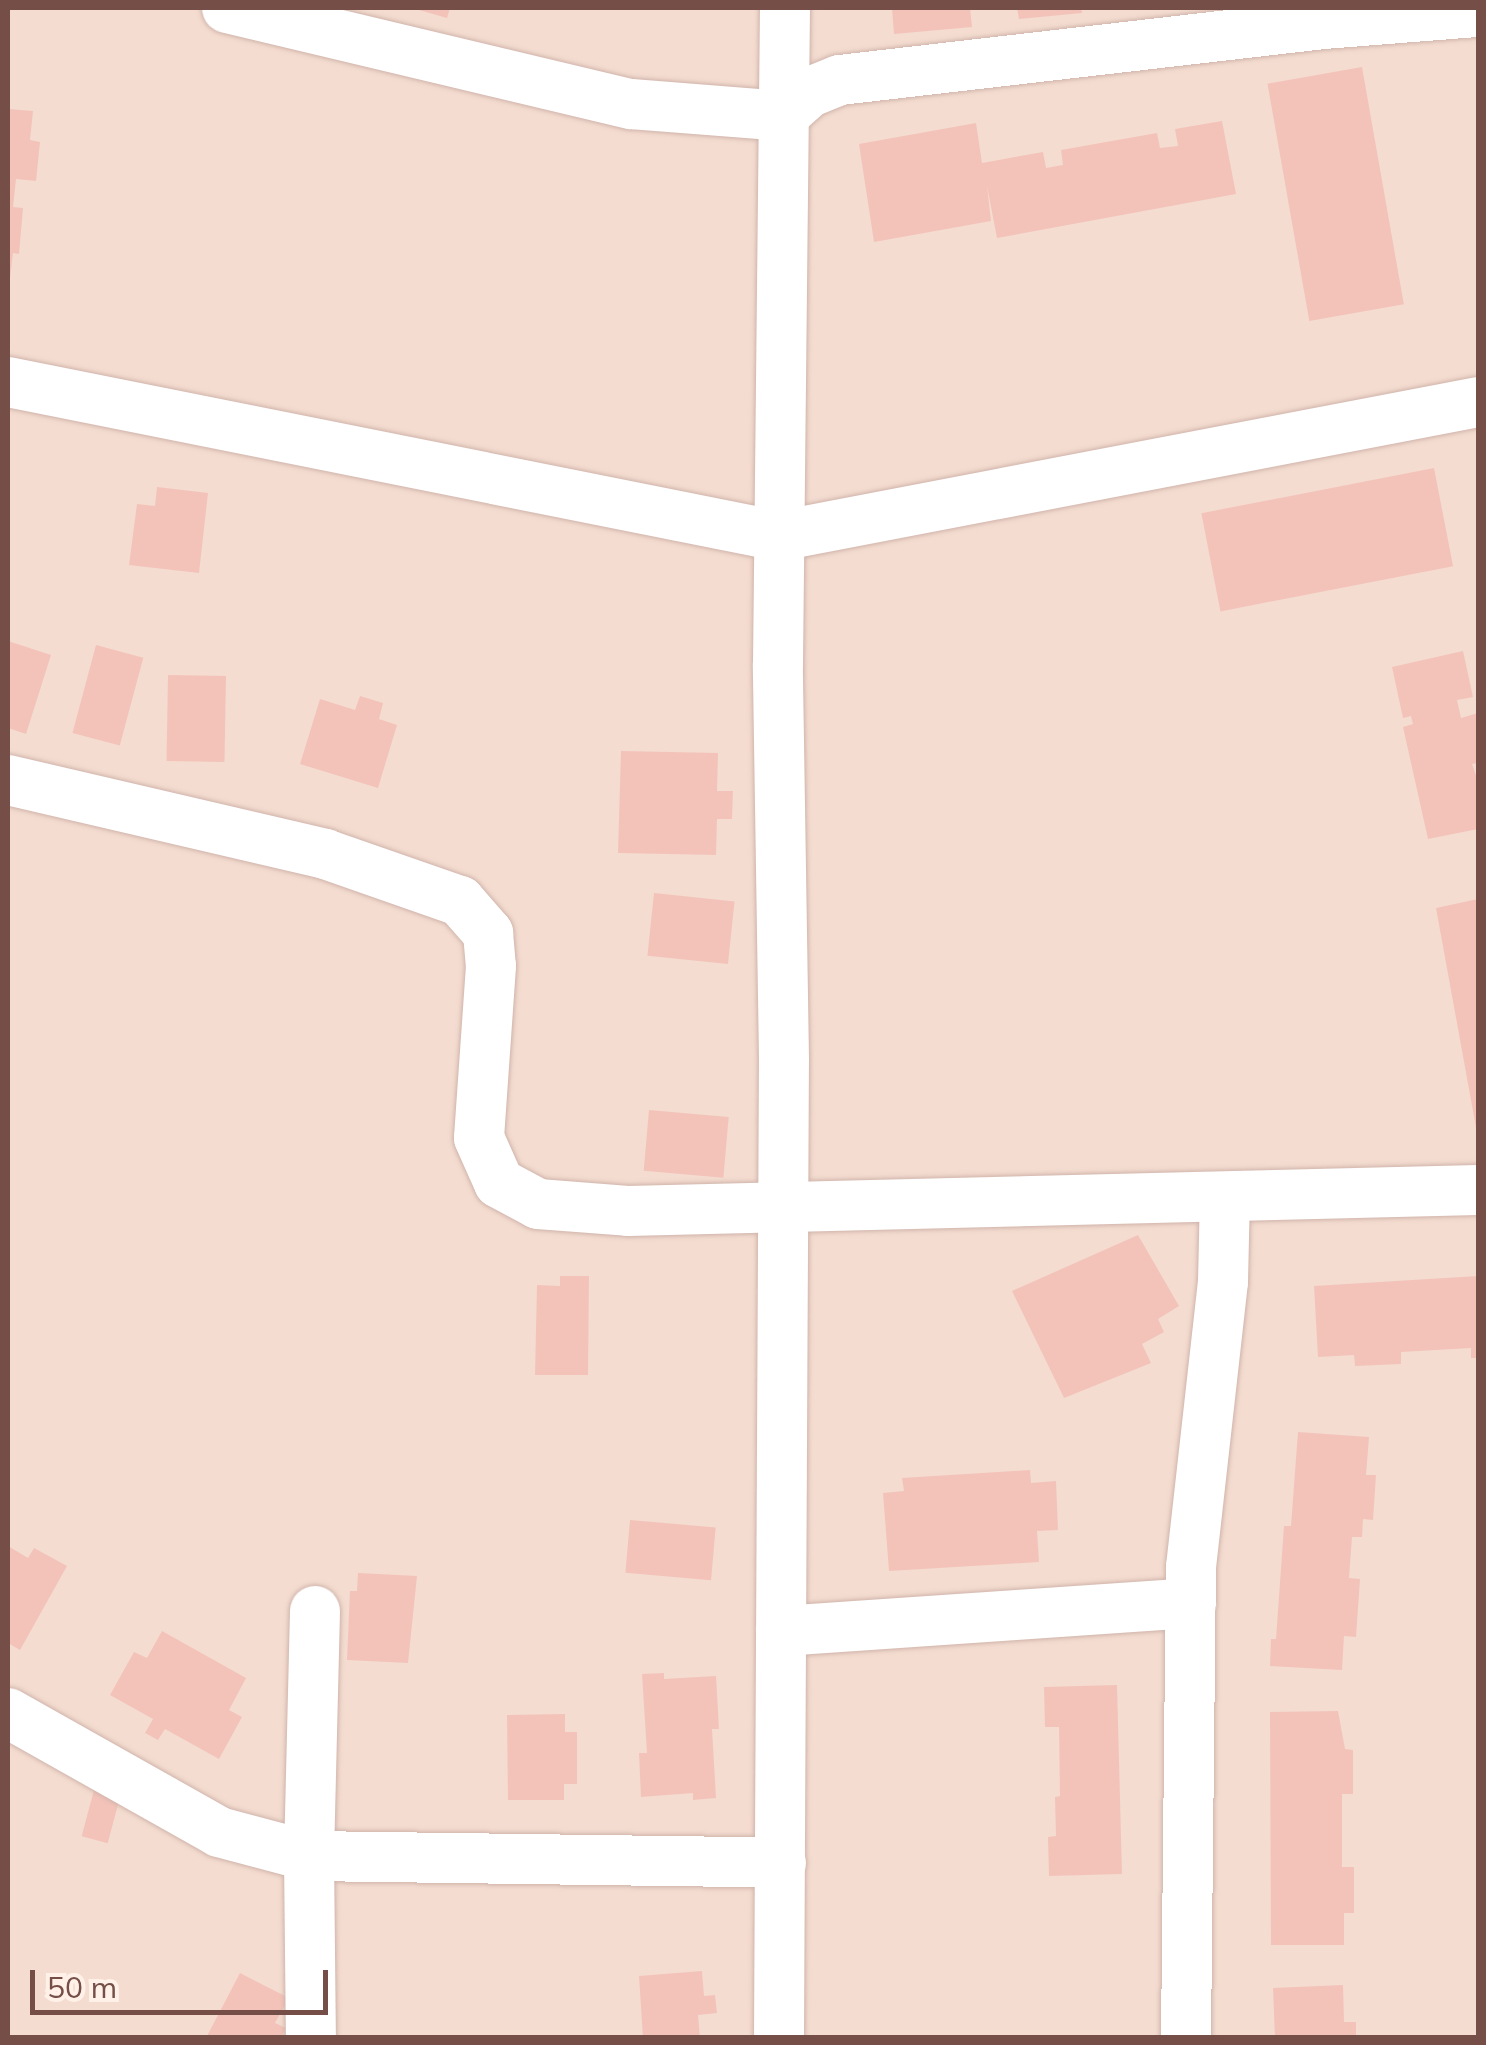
<!DOCTYPE html>
<style>
body{margin:0}
#map{position:relative;width:1486px;height:2045px;overflow:hidden;background:#fdece2;font-family:Mulish,sans-serif}
div>[style]{position:absolute}
.residential>*{inset:0;background:#f4dcd0;transform-origin:0 0}
.building>*{inset:0;background:#f3c3b9;transform-origin:0 0}
.roads{filter:drop-shadow(0 0 2px #d0b4ab) drop-shadow(0 0 2px #d0b4ab)}
.minor>*{height:50px;margin:-25px;padding:0 25px;transform-origin:25px;border-radius:25px;background:#fff}
span{translate:-50% -50%;white-space:nowrap;text-align:center;line-height:1.15;-webkit-text-stroke:8px #fff1e8;paint-order:stroke}
.frame{position:absolute;inset:0;border:10px solid #754e48;pointer-events:none}
.scale{position:absolute;left:30px;top:1970px;width:298px;height:45px;box-sizing:border-box;border:5px solid #754e48;border-top:0;padding-left:12px;font-size:30px;line-height:35px;white-space:nowrap;color:#754e48;-webkit-text-stroke:8px #fff1e8;paint-order:stroke}
</style>
<div id="map">
<div class="residential">
<i style="left:8px;top:8px;width:1470px;height:2029px"></i>
</div>
<div class="building">
<i style="clip-path:polygon(412px 8px,450px 8px,447px 18px)"></i>
<i style="clip-path:polygon(892px 8px,970px 8px,972px 27px,894px 34px)"></i>
<i style="clip-path:polygon(1017px 8px,1081px 8px,1082px 13px,1019px 19px)"></i>
<i style="left:1362px;top:67px;width:241px;height:96px;rotate:80deg"></i>
<i style="clip-path:polygon(8px 109px,33px 111px,30px 140px,40px 142px,36px 181px,16px 179px,13px 207px,23px 208px,19px 254px,13px 253px,10px 278px)"></i>
<i style="clip-path:polygon(1222px 121px,1236px 194px,997px 238px,987px 186px,991px 221px,874px 242px,859px 144px,976px 123px,982px 163px,1043px 152px,1046px 168px,1063px 165px,1061px 150px,1157px 133px,1160px 148px,1178px 146px,1175px 129px)"></i>
<i style="left:1434px;top:468px;width:100px;height:237px;rotate:79deg"></i>
<i style="clip-path:polygon(157px 487px,208px 493px,199px 573px,129px 565px,137px 504px,155px 506px)"></i>
<i style="clip-path:polygon(8px 641px,51px 655px,26px 734px,8px 728px)"></i>
<i style="left:96px;top:645px;width:49px;height:91px;rotate:15deg"></i>
<i style="clip-path:polygon(1463px 651px,1473px 697px,1457px 700px,1461px 718px,1478px 713px,1478px 763px,1472px 764px,1478px 781px,1478px 829px,1428px 839px,1403px 727px,1413px 724px,1411px 716px,1403px 718px,1392px 667px)"></i>
<i style="left:168px;top:675px;width:58px;height:86px;rotate:1deg"></i>
<i style="clip-path:polygon(360px 696px,383px 703px,379px 719px,397px 725px,378px 788px,300px 764px,320px 699px,355px 710px)"></i>
<i style="clip-path:polygon(621px 751px,718px 753px,717px 791px,733px 791px,732px 819px,717px 819px,716px 855px,618px 853px)"></i>
<i style="left:654px;top:893px;width:81px;height:63px;rotate:6deg"></i>
<i style="clip-path:polygon(1478px 899px,1478px 1133px,1477px 1133px,1436px 908px)"></i>
<i style="left:649px;top:1110px;width:80px;height:61px;rotate:5deg"></i>
<i style="clip-path:polygon(1138px 1235px,1179px 1306px,1158px 1319px,1164px 1332px,1142px 1344px,1151px 1363px,1064px 1398px,1012px 1291px)"></i>
<i style="clip-path:polygon(560px 1276px,589px 1276px,588px 1375px,535px 1375px,537px 1285px,560px 1286px)"></i>
<i style="clip-path:polygon(1478px 1276px,1478px 1358px,1471px 1358px,1471px 1348px,1401px 1352px,1401px 1364px,1355px 1366px,1354px 1355px,1318px 1357px,1314px 1286px)"></i>
<i style="clip-path:polygon(1298px 1432px,1369px 1437px,1366px 1475px,1376px 1475px,1373px 1520px,1363px 1519px,1362px 1537px,1352px 1537px,1349px 1578px,1360px 1579px,1356px 1637px,1344px 1636px,1342px 1670px,1270px 1666px,1271px 1639px,1276px 1639px,1284px 1526px,1291px 1526px)"></i>
<i style="clip-path:polygon(1030px 1470px,1031px 1483px,1056px 1481px,1058px 1530px,1037px 1531px,1039px 1562px,889px 1571px,883px 1493px,904px 1491px,902px 1478px)"></i>
<i style="left:630px;top:1520px;width:86px;height:53px;rotate:5deg"></i>
<i style="clip-path:polygon(8px 1546px,28px 1558px,34px 1548px,67px 1566px,20px 1650px,8px 1643px)"></i>
<i style="clip-path:polygon(358px 1573px,417px 1576px,408px 1663px,347px 1660px,350px 1591px,357px 1591px)"></i>
<i style="clip-path:polygon(162px 1631px,246px 1678px,229px 1710px,242px 1717px,219px 1759px,165px 1729px,158px 1740px,145px 1733px,153px 1719px,110px 1695px,134px 1652px,147px 1658px)"></i>
<i style="clip-path:polygon(664px 1673px,664px 1679px,716px 1676px,719px 1729px,712px 1729px,716px 1798px,693px 1800px,693px 1793px,641px 1797px,639px 1753px,647px 1753px,642px 1674px)"></i>
<i style="clip-path:polygon(1117px 1685px,1122px 1874px,1049px 1876px,1048px 1837px,1056px 1836px,1055px 1797px,1060px 1796px,1059px 1727px,1045px 1727px,1044px 1687px)"></i>
<i style="clip-path:polygon(1338px 1711px,1345px 1749px,1353px 1750px,1353px 1794px,1342px 1794px,1342px 1867px,1354px 1867px,1354px 1913px,1344px 1913px,1344px 1945px,1271px 1945px,1270px 1712px)"></i>
<i style="clip-path:polygon(565px 1714px,565px 1732px,577px 1732px,577px 1784px,564px 1784px,564px 1800px,508px 1800px,507px 1715px)"></i>
<i style="left:94px;top:1790px;width:27px;height:48px;rotate:15deg"></i>
<i style="clip-path:polygon(702px 1971px,704px 1996px,715px 1995px,717px 2013px,698px 2015px,700px 2038px,643px 2038px,639px 1976px)"></i>
<i style="clip-path:polygon(240px 1973px,289px 1998px,275px 2023px,286px 2028px,281px 2038px,206px 2038px)"></i>
<i style="clip-path:polygon(1343px 1985px,1344px 2022px,1356px 2022px,1356px 2038px,1275px 2038px,1273px 1988px)"></i>
</div>
<div class="roads">
<div class="minor">
<i style="left:227px;top:8px;width:415px;rotate:13.4deg"></i>
<i style="left:631px;top:104px;width:152px;rotate:4.5deg"></i>
<i style="left:783px;top:116px;width:36px;rotate:-42deg"></i>
<i style="left:810px;top:92px;width:32px;rotate:-22deg"></i>
<i style="left:840px;top:80px;width:487px;rotate:-6.6deg"></i>
<i style="left:1324px;top:24px;width:154px;rotate:-4.5deg"></i>
<i style="left:8px;top:382px;width:786px;rotate:11.3deg"></i>
<i style="left:779px;top:536px;width:712px;rotate:-10.85deg"></i>
<i style="left:8px;top:780px;width:326px;rotate:13.1deg"></i>
<i style="left:325px;top:854px;width:143px;rotate:19.2deg"></i>
<i style="left:460px;top:901px;width:43px;rotate:48.8deg"></i>
<i style="left:488px;top:933px;width:33px;rotate:85deg"></i>
<i style="left:491px;top:966px;width:172px;rotate:94deg"></i>
<i style="left:479px;top:1138px;width:49px;rotate:66deg"></i>
<i style="left:499px;top:1183px;width:44px;rotate:28.3deg"></i>
<i style="left:538px;top:1204px;width:90px;rotate:4.4deg"></i>
<i style="left:628px;top:1211px;width:850px;rotate:-1.42deg"></i>
<i style="left:315px;top:1611px;width:245px;rotate:91.4deg"></i>
<i style="left:309px;top:1856px;width:472px;rotate:0.8deg"></i>
<i style="left:781px;top:1631px;width:411px;rotate:-3.9deg"></i>
<i style="left:8px;top:1713px;width:242px;rotate:29.4deg"></i>
<i style="left:219px;top:1832px;width:93px;rotate:14.9deg"></i>
<i style="left:309px;top:1856px;width:182px;rotate:89.4deg"></i>
<i style="left:779px;top:2038px;width:978px;rotate:-89.71deg"></i>
<i style="left:784px;top:1060px;width:396px;rotate:-90.9deg"></i>
<i style="left:778px;top:664px;width:656px;rotate:-89.39deg"></i>
<i style="left:1186px;top:2038px;width:471px;rotate:-89.4deg"></i>
<i style="left:1191px;top:1567px;width:287px;rotate:-83.6deg"></i>
<i style="left:1223px;top:1282px;width:85px;rotate:-88.7deg"></i>
</div>
</div>
<div class="frame"></div>
<div class="scale">50 m</div>
</div>
